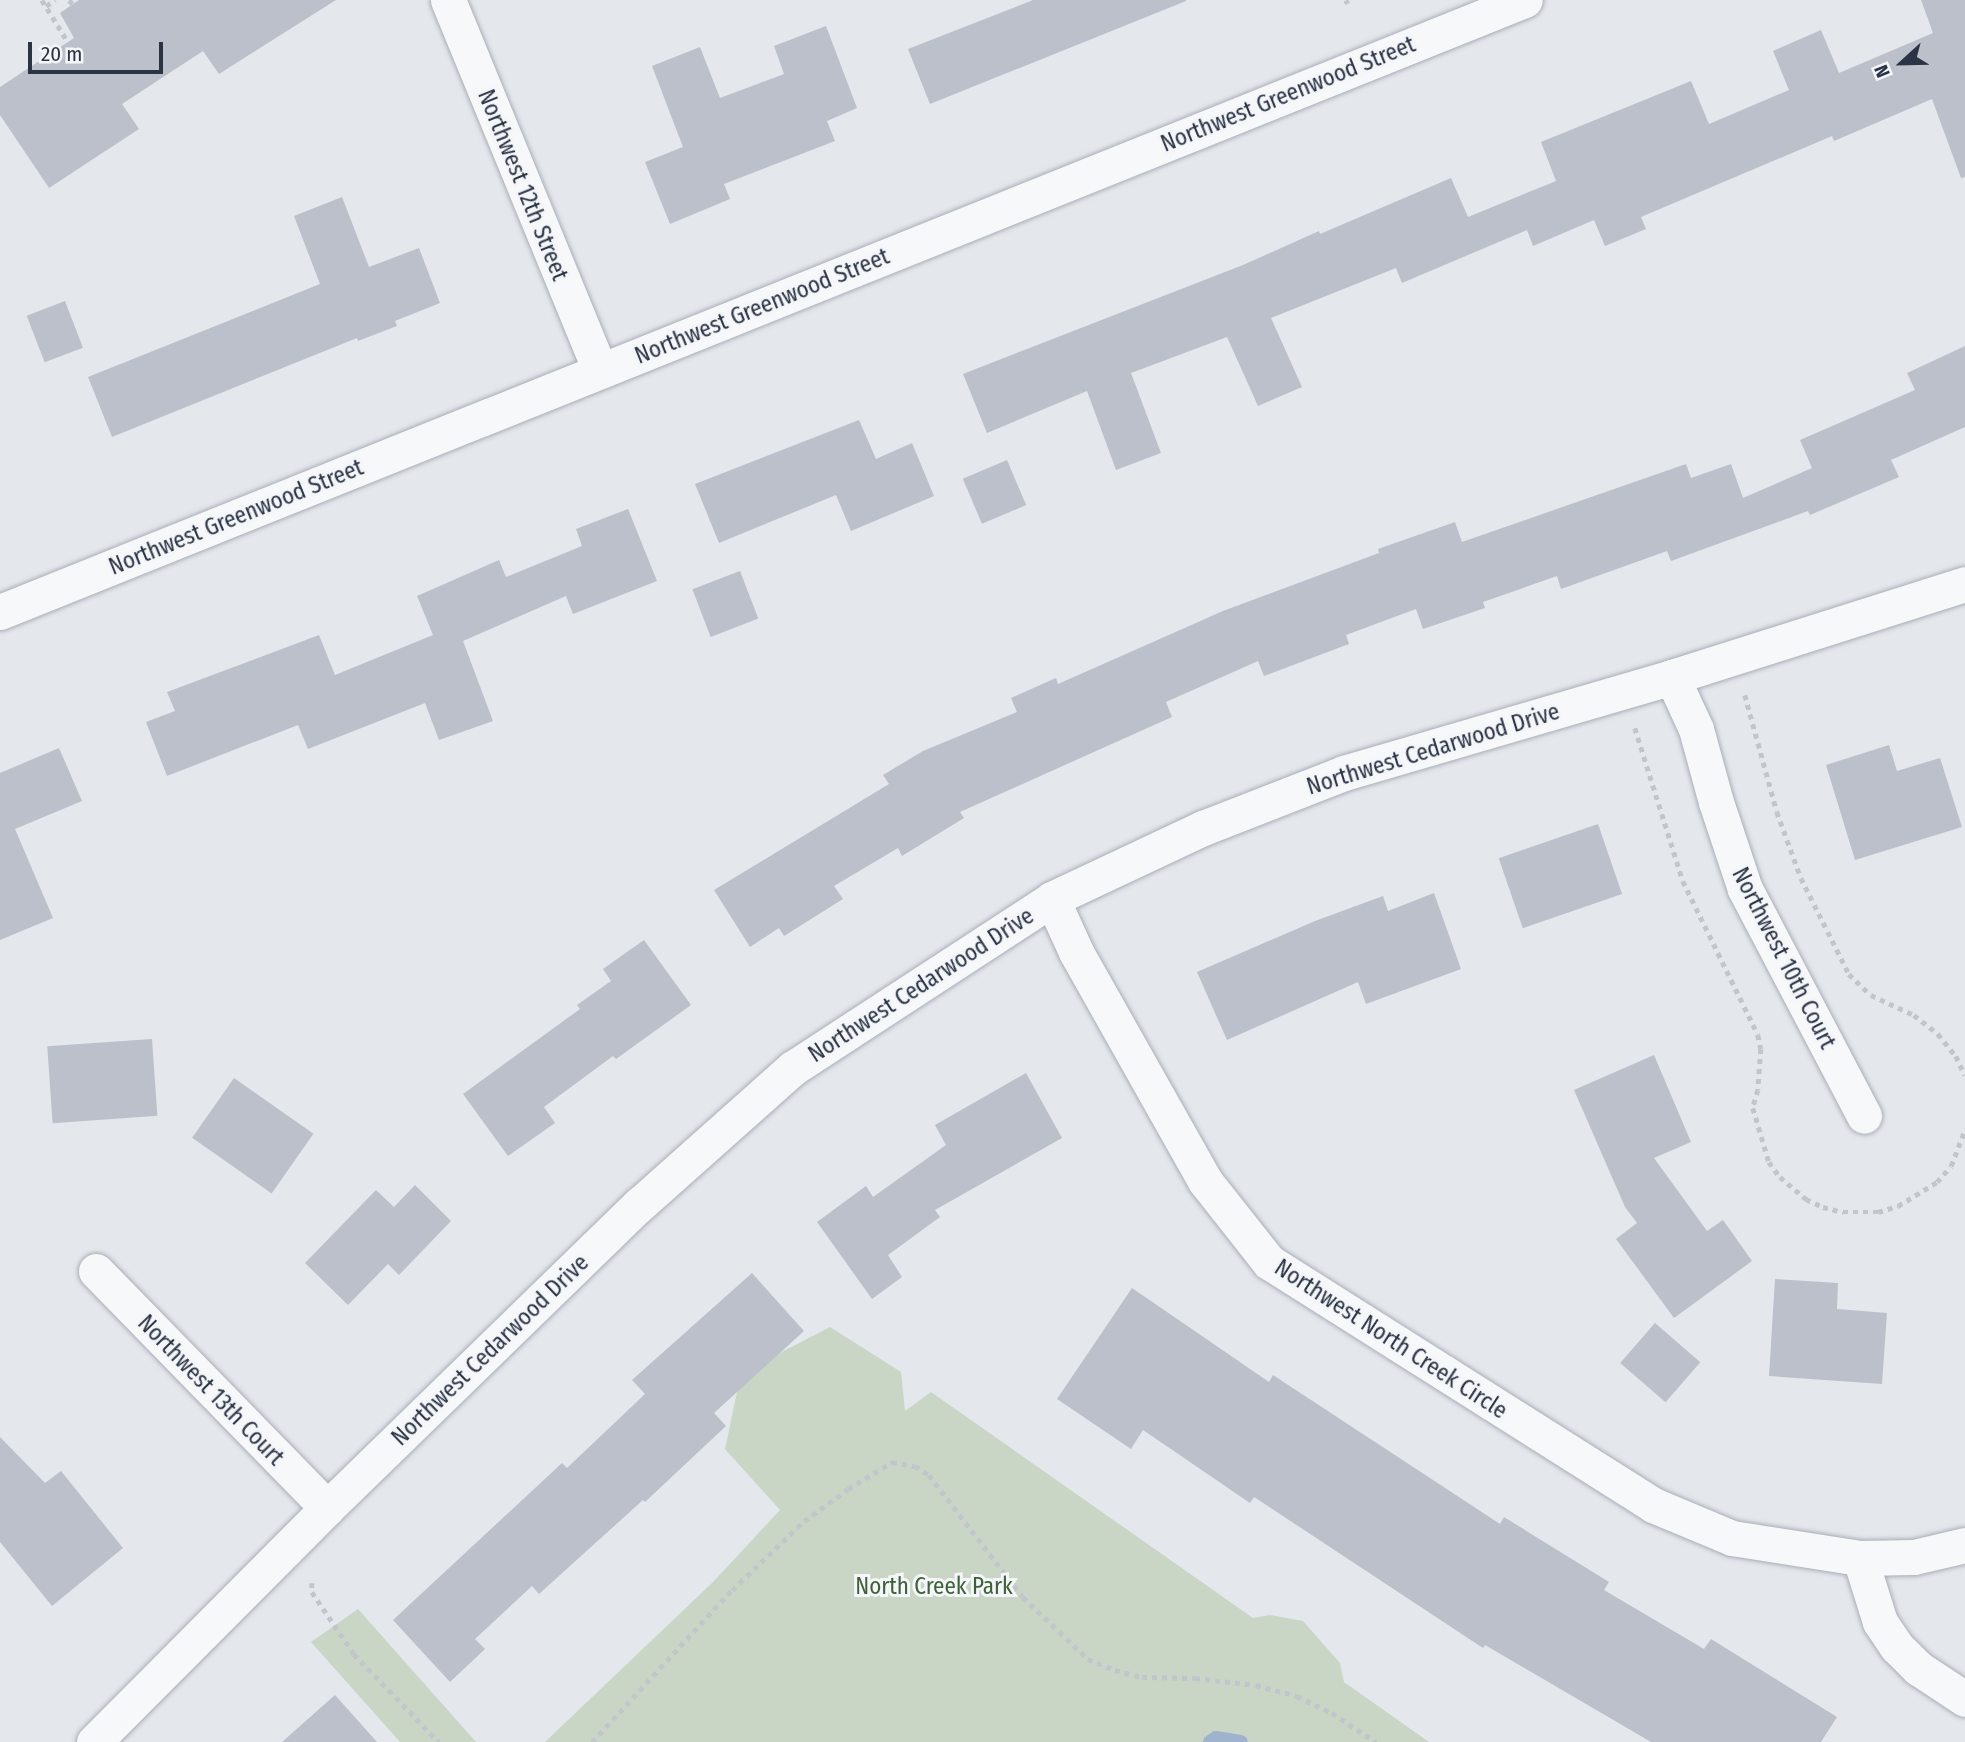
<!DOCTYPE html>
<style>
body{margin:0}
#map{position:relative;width:1965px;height:1742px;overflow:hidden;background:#e4e7ec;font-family:"Fira Sans Condensed",sans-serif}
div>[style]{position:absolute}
.green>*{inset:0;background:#c9d6c5}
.stream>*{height:14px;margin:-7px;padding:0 7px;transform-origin:7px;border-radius:7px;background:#9fb4cc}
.building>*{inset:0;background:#bbc0ca;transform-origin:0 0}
.path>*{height:4.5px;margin-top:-2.25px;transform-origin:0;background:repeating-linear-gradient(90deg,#c2c5cb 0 5px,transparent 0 10px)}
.roads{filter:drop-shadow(0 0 2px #a9aeb7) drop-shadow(0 0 2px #a9aeb7)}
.street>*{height:35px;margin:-17.5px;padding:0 17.5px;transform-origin:17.5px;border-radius:17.5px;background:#f7f8fa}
span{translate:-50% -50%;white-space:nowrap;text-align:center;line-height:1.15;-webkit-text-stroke:6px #f4f6f9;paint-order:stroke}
.street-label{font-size:23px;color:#2b3445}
.park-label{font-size:23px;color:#3f6138}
.north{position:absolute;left:1867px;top:28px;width:70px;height:70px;-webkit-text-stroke:5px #f4f6f9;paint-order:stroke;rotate:248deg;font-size:19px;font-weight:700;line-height:28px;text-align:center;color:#2b3445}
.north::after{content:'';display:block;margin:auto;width:24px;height:32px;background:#2b3445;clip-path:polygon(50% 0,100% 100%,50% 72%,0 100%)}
.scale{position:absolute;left:28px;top:42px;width:135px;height:32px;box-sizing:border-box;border:4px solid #2b3445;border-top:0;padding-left:9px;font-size:21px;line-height:24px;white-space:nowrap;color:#2b3445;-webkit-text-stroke:5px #f4f6f9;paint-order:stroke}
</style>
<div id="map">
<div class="green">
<i style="clip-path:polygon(830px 1327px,901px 1372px,905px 1411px,931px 1392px,1253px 1618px,1270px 1615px,1303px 1621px,1340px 1663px,1344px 1682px,1429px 1742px,545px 1742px,713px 1582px,780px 1510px,725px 1449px,741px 1373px)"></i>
<i style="clip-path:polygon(358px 1609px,476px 1742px,400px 1742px,311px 1642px)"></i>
</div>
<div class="stream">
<i style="left:1210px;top:1742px;width:7px;rotate:-34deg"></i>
<i style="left:1216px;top:1738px;width:25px;rotate:9deg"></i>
</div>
<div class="building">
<i style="clip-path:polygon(79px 0,336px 0,219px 74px,203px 51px,122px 104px,139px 129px,49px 188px,0 115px,0 87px,74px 38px,60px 13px)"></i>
<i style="clip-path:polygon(1033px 0,1186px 0,1186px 1px,930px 104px,908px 49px)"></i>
<i style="clip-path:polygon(1921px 0,1965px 0,1965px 177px,1961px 178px,1932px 99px,1834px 141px,1832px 136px,1641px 217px,1646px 229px,1605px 246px,1594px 220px,1533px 246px,1527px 230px,1402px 283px,1396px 268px,1271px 318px,1302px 387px,1258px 406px,1227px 337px,1131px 373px,1161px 453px,1116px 470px,1087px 391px,987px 433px,963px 374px,1243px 265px,1319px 231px,1320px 234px,1451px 178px,1468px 217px,1556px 181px,1541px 142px,1691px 81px,1709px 124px,1789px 90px,1773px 51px,1821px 30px,1839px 73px,1933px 33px)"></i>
<i style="clip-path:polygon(826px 26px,857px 108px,827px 121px,835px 141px,724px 184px,730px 199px,670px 224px,645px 162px,683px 147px,652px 66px,700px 47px,720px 98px,784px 74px,774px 46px)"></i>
<i style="clip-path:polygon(342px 197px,369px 267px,419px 248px,440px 303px,395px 321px,397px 326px,358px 341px,357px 338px,112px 437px,88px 377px,320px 284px,294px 216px)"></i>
<i style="left:65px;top:301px;width:50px;height:41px;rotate:69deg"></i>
<i style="clip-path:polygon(1965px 346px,1965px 427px,1891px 460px,1899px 477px,1810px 515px,1808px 511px,1671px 561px,1667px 551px,1561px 589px,1557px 576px,1483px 602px,1485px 608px,1423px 629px,1416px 609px,1346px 635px,1349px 644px,1264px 676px,1258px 661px,1166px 702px,1172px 717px,960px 812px,964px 818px,902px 856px,898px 848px,834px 886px,843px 899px,784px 936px,779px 928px,750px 947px,714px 890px,889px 784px,883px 775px,923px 751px,1017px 712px,1011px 698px,1056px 678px,1058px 684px,1223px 611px,1379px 553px,1378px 549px,1455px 522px,1462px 542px,1686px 464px,1691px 478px,1731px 464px,1743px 498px,1812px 468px,1800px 440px,1915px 390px,1907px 373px)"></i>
<i style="clip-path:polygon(859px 420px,876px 459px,912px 443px,934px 496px,851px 531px,836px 495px,719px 543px,695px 484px)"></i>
<i style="left:1007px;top:460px;width:49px;height:48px;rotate:67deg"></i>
<i style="clip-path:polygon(628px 509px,657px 581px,573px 614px,566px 596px,463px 641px,493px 721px,439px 740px,425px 703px,308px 749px,298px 725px,167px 776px,146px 722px,175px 711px,167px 692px,319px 635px,335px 675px,433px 635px,417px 596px,499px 560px,506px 577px,582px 546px,576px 529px)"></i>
<i style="left:740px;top:571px;width:51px;height:51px;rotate:69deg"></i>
<i style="clip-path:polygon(1889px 745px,1897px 771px,1940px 758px,1962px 827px,1855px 860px,1826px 765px)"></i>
<i style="clip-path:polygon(59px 748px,82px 801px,15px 829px,53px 918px,0 940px,0 773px)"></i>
<i style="left:1598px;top:824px;width:74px;height:105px;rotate:71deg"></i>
<i style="clip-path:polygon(1434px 893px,1461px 969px,1366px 1004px,1358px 982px,1227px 1040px,1197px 972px,1315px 921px,1383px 896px,1388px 911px)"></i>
<i style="clip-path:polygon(644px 940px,691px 1005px,616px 1059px,613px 1056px,544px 1107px,555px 1123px,508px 1156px,463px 1094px,580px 1009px,577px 1005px,611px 981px,603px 969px)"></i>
<i style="left:152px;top:1039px;width:77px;height:105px;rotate:86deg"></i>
<i style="clip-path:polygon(1654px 1055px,1691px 1142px,1654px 1158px,1707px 1231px,1723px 1220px,1752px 1261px,1674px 1318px,1616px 1239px,1637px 1223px,1625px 1207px,1574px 1090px)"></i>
<i style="clip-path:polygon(1026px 1073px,1062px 1138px,935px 1210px,940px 1217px,888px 1255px,902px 1277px,872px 1299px,817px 1222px,866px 1186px,873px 1197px,946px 1145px,935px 1125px)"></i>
<i style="left:234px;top:1078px;width:97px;height:73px;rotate:35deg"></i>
<i style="clip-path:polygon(415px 1185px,451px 1221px,399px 1275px,388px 1264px,348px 1305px,305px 1263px,376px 1190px,394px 1207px)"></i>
<i style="clip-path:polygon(752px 1273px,804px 1331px,714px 1413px,726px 1426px,645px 1502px,643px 1500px,539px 1594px,532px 1586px,475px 1639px,485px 1649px,450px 1682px,393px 1620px,562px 1463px,567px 1468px,645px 1394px,632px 1380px)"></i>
<i style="clip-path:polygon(1775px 1279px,1838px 1283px,1837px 1309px,1887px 1313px,1882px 1384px,1769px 1376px)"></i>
<i style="clip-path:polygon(1132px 1288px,1269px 1382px,1273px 1375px,1500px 1524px,1504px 1517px,1609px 1582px,1604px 1590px,1704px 1649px,1711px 1639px,1837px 1717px,1821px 1742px,1651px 1742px,1485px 1645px,1483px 1648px,1254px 1497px,1250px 1503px,1143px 1430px,1131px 1449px,1057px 1399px)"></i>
<i style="left:1655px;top:1323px;width:60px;height:53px;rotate:41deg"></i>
<i style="clip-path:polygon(0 1437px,45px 1483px,61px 1471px,123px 1548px,52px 1606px,0 1542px)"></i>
<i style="clip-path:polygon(335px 1695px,377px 1742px,282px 1742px)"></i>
</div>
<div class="path">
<i style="left:42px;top:0;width:49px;rotate:58.2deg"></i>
<i style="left:69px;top:0;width:6px;rotate:45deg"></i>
<i style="left:1346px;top:0;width:4px;rotate:63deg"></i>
<i style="left:46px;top:6px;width:11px;rotate:-34deg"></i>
<i style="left:1745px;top:695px;width:121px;rotate:74.7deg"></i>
<i style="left:1777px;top:812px;width:70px;rotate:70deg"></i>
<i style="left:1801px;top:878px;width:107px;rotate:63.4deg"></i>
<i style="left:1849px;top:974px;width:30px;rotate:44deg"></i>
<i style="left:1871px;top:995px;width:47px;rotate:24.9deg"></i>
<i style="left:1914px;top:1015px;width:31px;rotate:38deg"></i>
<i style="left:1938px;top:1034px;width:28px;rotate:51deg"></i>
<i style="left:1956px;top:1056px;width:21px;rotate:65deg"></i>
<i style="left:1635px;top:728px;width:160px;rotate:72.6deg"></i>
<i style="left:1683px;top:881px;width:171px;rotate:64deg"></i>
<i style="left:1758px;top:1035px;width:14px;rotate:78deg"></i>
<i style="left:1761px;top:1049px;width:41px;rotate:94.2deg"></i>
<i style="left:1758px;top:1090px;width:19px;rotate:106deg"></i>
<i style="left:1753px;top:1108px;width:56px;rotate:73.5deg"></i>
<i style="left:1769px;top:1162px;width:19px;rotate:54deg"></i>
<i style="left:1780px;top:1177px;width:34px;rotate:40deg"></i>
<i style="left:1806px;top:1199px;width:19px;rotate:25deg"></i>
<i style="left:1823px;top:1207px;width:21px;rotate:14deg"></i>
<i style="left:1843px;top:1212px;width:35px"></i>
<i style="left:1878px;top:1212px;width:21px;rotate:-17deg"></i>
<i style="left:1898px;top:1206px;width:46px;rotate:-31.6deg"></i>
<i style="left:1937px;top:1182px;width:21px;rotate:-49deg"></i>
<i style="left:1951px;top:1166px;width:40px;rotate:-69deg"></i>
<i style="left:312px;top:1583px;width:9px;rotate:90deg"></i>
<i style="left:312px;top:1592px;width:75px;rotate:55.9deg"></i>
<i style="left:354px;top:1654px;width:122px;rotate:46deg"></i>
<i style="left:592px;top:1742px;width:207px;rotate:-47.4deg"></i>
<i style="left:732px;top:1590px;width:100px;rotate:-43.8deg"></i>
<i style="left:804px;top:1521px;width:54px;rotate:-36deg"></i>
<i style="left:848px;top:1489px;width:52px;rotate:-31.5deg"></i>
<i style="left:892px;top:1462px;width:23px;rotate:10deg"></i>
<i style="left:915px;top:1466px;width:17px;rotate:33deg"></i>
<i style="left:929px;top:1475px;width:154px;rotate:52.4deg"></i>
<i style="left:1023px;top:1597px;width:90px;rotate:43.6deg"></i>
<i style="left:1088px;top:1659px;width:29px;rotate:22deg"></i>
<i style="left:1115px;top:1670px;width:28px;rotate:15deg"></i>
<i style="left:1142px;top:1677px;width:53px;rotate:1.1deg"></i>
<i style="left:1195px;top:1678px;width:61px;rotate:6.5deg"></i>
<i style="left:1256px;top:1685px;width:42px;rotate:15deg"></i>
<i style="left:1297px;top:1696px;width:39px;rotate:26deg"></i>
<i style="left:1332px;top:1713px;width:53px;rotate:33.4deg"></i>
</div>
<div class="roads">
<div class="street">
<i style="left:448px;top:0;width:400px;rotate:67.7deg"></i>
<i style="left:0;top:612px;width:1643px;rotate:-21.87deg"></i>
<i style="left:1672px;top:677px;width:57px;rotate:65.2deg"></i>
<i style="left:1696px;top:729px;width:76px;rotate:74.7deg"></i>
<i style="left:1716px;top:802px;width:92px;rotate:71.6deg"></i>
<i style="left:1745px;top:889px;width:256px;rotate:62.3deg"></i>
<i style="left:1052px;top:899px;width:58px;rotate:65.6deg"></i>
<i style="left:1076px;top:952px;width:263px;rotate:60.6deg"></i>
<i style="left:1205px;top:1181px;width:103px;rotate:51.7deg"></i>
<i style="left:1269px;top:1262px;width:454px;rotate:32.3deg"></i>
<i style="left:1653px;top:1505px;width:86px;rotate:22.7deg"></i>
<i style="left:1732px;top:1538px;width:130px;rotate:8.9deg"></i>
<i style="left:1860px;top:1558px;width:54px;rotate:-1.1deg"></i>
<i style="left:1914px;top:1557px;width:52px;rotate:-13.2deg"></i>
<i style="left:96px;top:1271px;width:331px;rotate:45.7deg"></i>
<i style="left:1860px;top:1558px;width:67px;rotate:72.6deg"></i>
<i style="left:1880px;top:1622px;width:30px;rotate:56deg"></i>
<i style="left:1897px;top:1647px;width:30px;rotate:45deg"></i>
<i style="left:1918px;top:1668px;width:56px;rotate:33.4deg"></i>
<i style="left:94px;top:1742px;width:330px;rotate:-45.1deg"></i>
<i style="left:327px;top:1508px;width:435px;rotate:-44.2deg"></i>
<i style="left:639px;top:1205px;width:206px;rotate:-41.7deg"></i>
<i style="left:793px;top:1068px;width:309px;rotate:-33.1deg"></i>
<i style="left:1052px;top:899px;width:167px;rotate:-25.2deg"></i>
<i style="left:1203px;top:828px;width:151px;rotate:-21.3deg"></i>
<i style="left:1344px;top:773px;width:342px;rotate:-16.3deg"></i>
<i style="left:1672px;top:677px;width:307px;rotate:-17.6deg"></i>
</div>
</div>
<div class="street-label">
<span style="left:1288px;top:94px;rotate:-22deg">Northwest Greenwood Street</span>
<span style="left:523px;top:185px;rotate:68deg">Northwest 12th Street</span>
<span style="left:762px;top:306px;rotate:-22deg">Northwest Greenwood Street</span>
<span style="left:236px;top:517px;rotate:-22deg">Northwest Greenwood Street</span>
<span style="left:1433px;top:749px;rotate:-17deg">Northwest Cedarwood Drive</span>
<span style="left:1784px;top:958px;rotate:63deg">Northwest 10th Court</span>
<span style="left:921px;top:985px;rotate:-33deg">Northwest Cedarwood Drive</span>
<span style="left:1391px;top:1339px;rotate:33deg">Northwest North Creek Circle</span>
<span style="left:490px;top:1350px;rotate:-44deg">Northwest Cedarwood Drive</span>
<span style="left:211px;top:1390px;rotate:46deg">Northwest 13th Court</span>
</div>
<div class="park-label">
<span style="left:934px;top:1586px">North Creek Park</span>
</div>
<div class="north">N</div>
<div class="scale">20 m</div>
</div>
